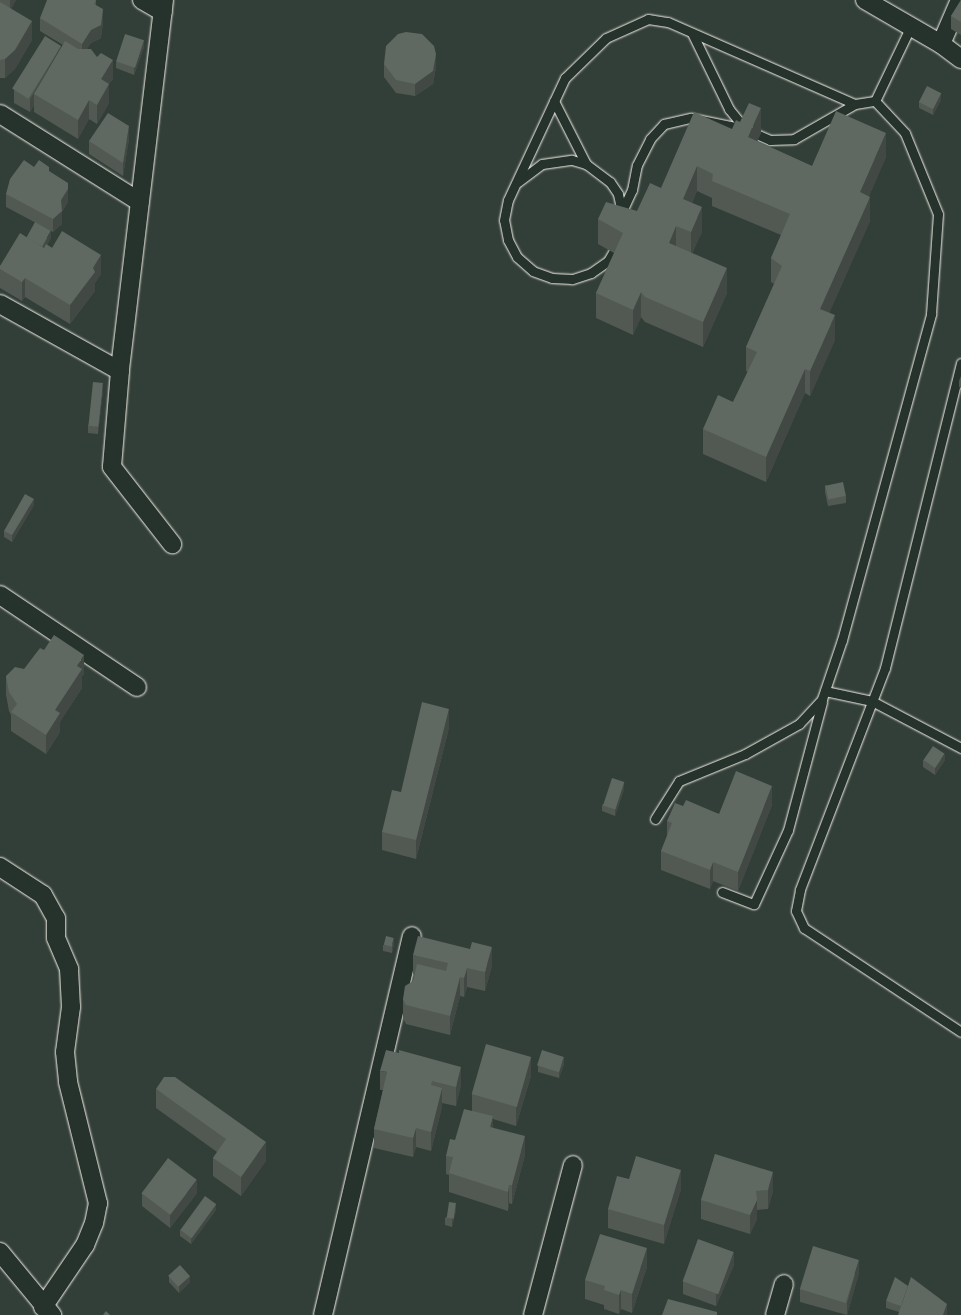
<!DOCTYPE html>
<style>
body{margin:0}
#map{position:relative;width:961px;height:1315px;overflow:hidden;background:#323e38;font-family:"Balsamiq Sans",sans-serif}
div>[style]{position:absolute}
.roads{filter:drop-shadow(0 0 1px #f4f1e8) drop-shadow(0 0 1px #f4f1e8)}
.lane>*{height:9px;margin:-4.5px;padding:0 4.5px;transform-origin:4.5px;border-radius:4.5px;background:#26332d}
.street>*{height:18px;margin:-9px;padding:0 9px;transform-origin:9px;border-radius:9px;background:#26332d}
.wall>*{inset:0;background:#525953}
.shaded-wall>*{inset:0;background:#424944}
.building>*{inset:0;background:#5f6861;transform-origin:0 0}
span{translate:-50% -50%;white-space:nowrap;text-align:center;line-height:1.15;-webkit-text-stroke:4px #26332d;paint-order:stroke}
</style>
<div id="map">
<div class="roads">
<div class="lane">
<i style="left:692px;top:33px;width:85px;rotate:64deg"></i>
<i style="left:729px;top:109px;width:26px;rotate:51deg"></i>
<i style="left:745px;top:129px;width:27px;rotate:24deg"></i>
<i style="left:770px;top:140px;width:24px;rotate:-2deg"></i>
<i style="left:794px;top:139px;width:70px;rotate:-29.8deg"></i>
<i style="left:554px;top:101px;width:71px;rotate:63.1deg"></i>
<i style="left:518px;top:182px;width:30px;rotate:-37deg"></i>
<i style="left:542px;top:164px;width:30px;rotate:-8deg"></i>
<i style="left:572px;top:160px;width:15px;rotate:16deg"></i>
<i style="left:586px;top:164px;width:30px;rotate:37deg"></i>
<i style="left:610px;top:182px;width:14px;rotate:56deg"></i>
<i style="left:618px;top:194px;width:25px;rotate:78deg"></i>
<i style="left:623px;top:209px;width:21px;rotate:-65deg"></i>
<i style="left:632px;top:190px;width:25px;rotate:-79deg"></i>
<i style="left:637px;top:165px;width:29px;rotate:-63deg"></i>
<i style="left:650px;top:139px;width:21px;rotate:-47deg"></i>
<i style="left:664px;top:124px;width:28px;rotate:-13deg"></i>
<i style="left:691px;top:118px;width:55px;rotate:11.5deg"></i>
<i style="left:619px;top:242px;width:22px;rotate:120deg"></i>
<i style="left:608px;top:261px;width:21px;rotate:145deg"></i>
<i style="left:591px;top:273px;width:20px;rotate:162deg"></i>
<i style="left:572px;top:279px;width:20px;rotate:-177deg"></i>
<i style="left:552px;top:278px;width:20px;rotate:-160deg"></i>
<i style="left:533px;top:271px;width:21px;rotate:-139deg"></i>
<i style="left:517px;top:257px;width:19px;rotate:-118deg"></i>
<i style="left:508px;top:240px;width:20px;rotate:-101deg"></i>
<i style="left:504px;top:220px;width:20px;rotate:-79deg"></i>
<i style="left:508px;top:200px;width:135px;rotate:-65deg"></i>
<i style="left:565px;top:78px;width:57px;rotate:-44.3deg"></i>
<i style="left:606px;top:38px;width:46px;rotate:-24.3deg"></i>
<i style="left:648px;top:19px;width:20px;rotate:9deg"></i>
<i style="left:668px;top:22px;width:204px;rotate:23.7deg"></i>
<i style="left:855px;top:104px;width:20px;rotate:-9deg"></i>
<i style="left:875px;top:101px;width:83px;rotate:-64.4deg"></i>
<i style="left:961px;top:363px;width:314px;rotate:104deg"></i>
<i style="left:885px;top:668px;width:238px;rotate:111deg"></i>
<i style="left:800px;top:890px;width:21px;rotate:101deg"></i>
<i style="left:796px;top:911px;width:19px;rotate:65deg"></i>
<i style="left:804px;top:928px;width:188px;rotate:33.5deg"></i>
<i style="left:825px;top:691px;width:48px;rotate:12deg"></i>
<i style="left:872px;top:701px;width:101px;rotate:27.8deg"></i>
<i style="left:655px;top:819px;width:45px;rotate:-57.7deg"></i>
<i style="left:679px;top:781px;width:71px;rotate:-22.2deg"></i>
<i style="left:745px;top:754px;width:62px;rotate:-29.1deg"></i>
<i style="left:799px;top:724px;width:34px;rotate:-47deg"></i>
<i style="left:822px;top:699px;width:62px;rotate:-71.3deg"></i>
<i style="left:842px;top:640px;width:338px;rotate:-74.7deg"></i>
<i style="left:931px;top:314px;width:100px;rotate:-86deg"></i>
<i style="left:938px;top:214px;width:87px;rotate:-112.2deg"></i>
<i style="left:905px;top:133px;width:44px;rotate:-133.2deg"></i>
<i style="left:722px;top:892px;width:34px;rotate:21deg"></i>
<i style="left:754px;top:904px;width:81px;rotate:-65.3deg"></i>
<i style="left:788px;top:830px;width:132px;rotate:-75.1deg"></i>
</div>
<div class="street">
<i style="left:142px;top:0;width:24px;rotate:30deg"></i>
<i style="left:164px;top:0;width:374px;rotate:96.8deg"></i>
<i style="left:120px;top:371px;width:96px;rotate:94.8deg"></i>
<i style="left:112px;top:467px;width:98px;rotate:52.1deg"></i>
<i style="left:865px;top:0;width:88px;rotate:30.1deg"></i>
<i style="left:941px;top:44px;width:25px;rotate:37deg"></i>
<i style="left:941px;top:44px;width:48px;rotate:-66.6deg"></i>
<i style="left:0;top:114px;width:165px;rotate:32.2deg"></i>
<i style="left:0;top:304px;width:137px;rotate:29.2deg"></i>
<i style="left:0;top:595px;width:165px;rotate:33.9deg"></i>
<i style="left:0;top:867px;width:51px;rotate:33.1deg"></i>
<i style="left:43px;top:895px;width:26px;rotate:61deg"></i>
<i style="left:56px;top:918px;width:20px;rotate:90deg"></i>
<i style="left:56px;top:938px;width:34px;rotate:67deg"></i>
<i style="left:69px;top:969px;width:38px;rotate:87deg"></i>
<i style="left:71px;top:1007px;width:45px;rotate:97.6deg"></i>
<i style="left:65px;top:1052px;width:30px;rotate:84deg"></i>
<i style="left:68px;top:1082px;width:125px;rotate:76.1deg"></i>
<i style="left:98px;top:1203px;width:20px;rotate:101deg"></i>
<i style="left:94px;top:1223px;width:24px;rotate:112deg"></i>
<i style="left:85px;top:1245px;width:75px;rotate:124.1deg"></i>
<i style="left:0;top:1252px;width:82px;rotate:50.5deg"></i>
<i style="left:323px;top:1315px;width:389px;rotate:-76.8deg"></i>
<i style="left:533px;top:1315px;width:155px;rotate:-75.1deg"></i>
<i style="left:775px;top:1315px;width:32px;rotate:-74deg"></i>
</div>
</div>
<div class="wall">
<i style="clip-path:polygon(0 0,16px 0,11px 9px,32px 40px,15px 69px,5px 78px,0 78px)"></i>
<i style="clip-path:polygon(96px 0,96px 5px,103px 22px,101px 38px,91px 43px,87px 49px,113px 79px,109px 84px,109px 103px,97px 124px,89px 119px,78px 139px,34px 112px,34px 105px,30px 112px,14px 103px,14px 90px,61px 49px,63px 45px,40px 31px,40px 18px)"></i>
<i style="clip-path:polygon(961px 0,961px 35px,951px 29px,951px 16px)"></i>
<i style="clip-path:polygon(144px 47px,134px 75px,116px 68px,116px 62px)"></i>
<i style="clip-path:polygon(384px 64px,436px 67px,433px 84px,415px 96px,396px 93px,384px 77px)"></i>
<i style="clip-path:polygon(941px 100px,933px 115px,919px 108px,919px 102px)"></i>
<i style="clip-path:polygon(732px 129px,761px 133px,757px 141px,812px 166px,886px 157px,869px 196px,870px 221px,829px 313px,835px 340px,810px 396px,805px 393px,766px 482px,703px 454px,703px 429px,733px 402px,748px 372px,746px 371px,746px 347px,774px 284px,771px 282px,771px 258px,781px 235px,712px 206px,712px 198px,697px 191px,692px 203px,702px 232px,692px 253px,727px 293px,703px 347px,645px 322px,641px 317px,633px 335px,596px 318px,596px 293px,614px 253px,598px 244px,598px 219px,637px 211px,661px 188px)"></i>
<i style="clip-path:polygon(129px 139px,123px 176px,89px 154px,89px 141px)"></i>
<i style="clip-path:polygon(34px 167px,49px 171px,68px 202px,62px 212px,62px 224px,53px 232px,6px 207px,6px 194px)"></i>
<i style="clip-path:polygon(27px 238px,51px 238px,47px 245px,101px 274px,95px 283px,95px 291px,70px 324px,25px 297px,22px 301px,0 288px,0 266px)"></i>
<i style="clip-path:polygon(961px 376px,961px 388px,959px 387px,959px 381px)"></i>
<i style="clip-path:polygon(103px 390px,98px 434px,88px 433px,88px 426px)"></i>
<i style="clip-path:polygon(825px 485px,846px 496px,846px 503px,828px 506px,825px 492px)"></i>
<i style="clip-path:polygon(34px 505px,12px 542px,4px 537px,4px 531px)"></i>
<i style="clip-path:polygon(24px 669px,84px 674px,82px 676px,82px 688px,60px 722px,60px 732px,46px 754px,11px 731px,11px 715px,9px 711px,6px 695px,6px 676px)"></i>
<i style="clip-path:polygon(449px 728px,416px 859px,382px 850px,382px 832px,401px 792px)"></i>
<i style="clip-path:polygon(923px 760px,945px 760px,935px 775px,923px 767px)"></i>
<i style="clip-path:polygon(624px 789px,615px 816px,602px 811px,602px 805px)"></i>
<i style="clip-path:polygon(772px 805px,738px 891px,713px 881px,710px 889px,661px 870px,661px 851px,667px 836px,667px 821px,683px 806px,719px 814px)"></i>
<i style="clip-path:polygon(394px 944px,392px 953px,383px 951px,383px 945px)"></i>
<i style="clip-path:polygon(413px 955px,492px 966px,485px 991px,467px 987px,464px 997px,460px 996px,450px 1035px,406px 1024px,403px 1018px,403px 999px,413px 981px,415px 974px,413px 974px)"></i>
<i style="clip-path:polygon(564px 1064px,559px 1078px,538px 1072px,538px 1065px)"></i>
<i style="clip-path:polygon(380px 1071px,461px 1085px,456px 1106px,442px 1103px,442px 1107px,431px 1151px,416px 1147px,413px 1157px,374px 1148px,374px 1129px,383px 1090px,380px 1090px)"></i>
<i style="clip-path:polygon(531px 1076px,516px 1126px,493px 1119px,493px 1128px,525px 1155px,512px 1204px,509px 1203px,508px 1211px,449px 1192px,449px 1175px,446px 1174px,446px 1156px,472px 1111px,472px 1094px)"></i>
<i style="clip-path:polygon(156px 1089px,266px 1161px,241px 1196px,213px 1176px,213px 1158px,217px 1152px,156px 1108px)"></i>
<i style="clip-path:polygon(715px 1154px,773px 1191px,768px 1209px,757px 1210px,757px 1219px,750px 1234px,701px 1219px,701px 1200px)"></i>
<i style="clip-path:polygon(629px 1179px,681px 1189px,664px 1244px,608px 1228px,608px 1209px)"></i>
<i style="clip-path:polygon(142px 1193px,197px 1193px,170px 1228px,142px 1206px)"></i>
<i style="clip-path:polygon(216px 1210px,191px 1244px,180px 1236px,180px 1230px)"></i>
<i style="clip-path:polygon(456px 1210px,452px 1227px,445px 1225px,445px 1218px)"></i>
<i style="clip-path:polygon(734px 1265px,716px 1306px,683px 1294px,683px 1281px)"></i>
<i style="clip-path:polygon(647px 1267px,632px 1313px,621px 1309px,619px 1314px,604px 1309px,604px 1305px,585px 1299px,585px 1280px)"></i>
<i style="clip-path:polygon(859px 1273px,847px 1315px,800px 1302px,800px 1289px)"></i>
<i style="clip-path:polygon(169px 1276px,190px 1282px,179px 1293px,169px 1282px)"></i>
<i style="clip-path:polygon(886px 1301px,947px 1315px,899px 1312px,886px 1308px)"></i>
</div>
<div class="shaded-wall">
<i style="clip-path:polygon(10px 0,16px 0,10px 11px)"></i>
<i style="clip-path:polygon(103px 9px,103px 22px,101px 38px,91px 43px,82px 57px,82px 44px)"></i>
<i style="clip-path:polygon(32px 21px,32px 40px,15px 69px,5px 78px,5px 59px)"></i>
<i style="clip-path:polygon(144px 40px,144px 47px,134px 75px,134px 68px)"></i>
<i style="clip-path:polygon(61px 46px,61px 59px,34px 94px,34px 105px,30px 112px,30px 99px)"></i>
<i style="clip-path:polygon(436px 54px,436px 67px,433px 84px,415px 96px,415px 84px)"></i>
<i style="clip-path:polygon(113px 60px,113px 79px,109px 84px,109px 103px,97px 124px,97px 105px,101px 79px)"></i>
<i style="clip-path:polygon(941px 93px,941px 100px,933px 115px,933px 108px)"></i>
<i style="clip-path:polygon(89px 100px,89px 119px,78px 139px,78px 120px)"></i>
<i style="clip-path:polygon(761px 108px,761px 133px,748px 162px,748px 137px)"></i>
<i style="clip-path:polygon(129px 126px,129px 139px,123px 176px,123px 163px)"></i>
<i style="clip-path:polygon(886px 133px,886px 157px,860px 217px,860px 192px)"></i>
<i style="clip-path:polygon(697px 166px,697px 191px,683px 223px,683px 199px)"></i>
<i style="clip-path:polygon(68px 183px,68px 202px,62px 212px,62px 224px,53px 232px,53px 219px)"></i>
<i style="clip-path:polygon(870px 197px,870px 221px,820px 334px,820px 309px)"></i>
<i style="clip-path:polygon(702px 207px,702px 232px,691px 257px,691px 232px)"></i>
<i style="clip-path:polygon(676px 226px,676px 250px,669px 243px)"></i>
<i style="clip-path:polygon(51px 231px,51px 238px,43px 252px,43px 246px)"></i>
<i style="clip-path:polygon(101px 255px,101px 274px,95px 283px,95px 291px,70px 324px,70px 305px)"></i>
<i style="clip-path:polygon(727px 268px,727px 293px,703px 347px,703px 322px)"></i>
<i style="clip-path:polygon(25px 278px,25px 297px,22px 301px,22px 282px)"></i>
<i style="clip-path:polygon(641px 292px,641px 317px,633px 335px,633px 310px)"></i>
<i style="clip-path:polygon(835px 315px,835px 340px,810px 396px,810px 371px)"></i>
<i style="clip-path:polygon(805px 369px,805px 393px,766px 482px,766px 457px)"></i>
<i style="clip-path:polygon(103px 383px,103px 390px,98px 434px,98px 427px)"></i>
<i style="clip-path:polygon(34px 499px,34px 505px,12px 542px,12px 535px)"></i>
<i style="clip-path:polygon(84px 655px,84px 674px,82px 676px,82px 688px,60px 722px,60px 732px,46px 754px,46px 735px,55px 710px,77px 666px)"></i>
<i style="clip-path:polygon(449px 709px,449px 728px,416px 859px,416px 840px)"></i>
<i style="clip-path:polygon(945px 754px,945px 760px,935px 775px,935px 768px)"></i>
<i style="clip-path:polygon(624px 782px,624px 789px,615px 816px,615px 809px)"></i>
<i style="clip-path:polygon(772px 786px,772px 805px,738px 891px,738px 872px)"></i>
<i style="clip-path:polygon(713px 862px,713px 881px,710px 889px,710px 870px)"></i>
<i style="clip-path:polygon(394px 938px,394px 944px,392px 953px,392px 947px)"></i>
<i style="clip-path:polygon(492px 947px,492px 966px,485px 991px,485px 972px)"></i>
<i style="clip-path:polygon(467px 968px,467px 987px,464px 997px,464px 978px)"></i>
<i style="clip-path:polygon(460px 977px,460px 996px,450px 1035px,450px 1016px)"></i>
<i style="clip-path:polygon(531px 1057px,531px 1076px,516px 1126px,516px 1107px)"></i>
<i style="clip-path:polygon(564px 1057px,564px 1064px,559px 1078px,559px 1072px)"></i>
<i style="clip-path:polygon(461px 1067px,461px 1085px,456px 1106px,456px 1087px)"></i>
<i style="clip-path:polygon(442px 1088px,442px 1107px,431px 1151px,431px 1132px)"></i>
<i style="clip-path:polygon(493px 1116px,493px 1135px,490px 1127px)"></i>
<i style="clip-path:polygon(416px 1128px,416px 1147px,413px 1157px,413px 1138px)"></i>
<i style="clip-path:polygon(525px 1136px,525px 1155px,512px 1204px,512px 1185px)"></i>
<i style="clip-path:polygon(266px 1142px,266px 1161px,241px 1196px,241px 1177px)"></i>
<i style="clip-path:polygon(681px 1170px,681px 1189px,664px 1244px,664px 1225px)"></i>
<i style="clip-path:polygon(773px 1172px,773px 1191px,768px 1209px,768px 1190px)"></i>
<i style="clip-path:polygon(197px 1180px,197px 1193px,170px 1228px,170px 1215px)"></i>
<i style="clip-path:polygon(509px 1185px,509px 1203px,508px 1211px,508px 1192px)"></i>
<i style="clip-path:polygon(757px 1200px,757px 1219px,750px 1234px,750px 1215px)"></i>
<i style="clip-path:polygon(456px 1203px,456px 1210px,452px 1227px,452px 1220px)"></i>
<i style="clip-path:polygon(216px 1204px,216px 1210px,191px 1244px,191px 1237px)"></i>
<i style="clip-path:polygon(647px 1248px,647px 1267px,632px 1313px,632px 1294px)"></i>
<i style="clip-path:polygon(734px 1252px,734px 1265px,716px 1306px,716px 1293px)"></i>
<i style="clip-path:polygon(859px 1260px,859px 1273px,847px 1315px,847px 1303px)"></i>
<i style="clip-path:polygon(190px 1276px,190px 1282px,179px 1293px,179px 1286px)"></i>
<i style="clip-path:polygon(621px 1290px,621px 1309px,619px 1314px,619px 1295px)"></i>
<i style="clip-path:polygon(947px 1304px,947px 1315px,943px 1315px)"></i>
</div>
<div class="building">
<i style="clip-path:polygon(47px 0,96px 0,94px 4px,103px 9px,101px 25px,91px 30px,82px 44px,40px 18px)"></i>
<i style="clip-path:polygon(961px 0,961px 22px,951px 16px)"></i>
<i style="clip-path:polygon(0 2px,32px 21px,15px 50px,5px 59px,0 60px)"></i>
<i style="clip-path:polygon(406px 32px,422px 34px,434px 46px,436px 54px,433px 71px,415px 84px,396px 80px,384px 64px,386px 46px,398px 34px)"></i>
<i style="left:125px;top:34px;width:20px;height:29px;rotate:18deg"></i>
<i style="left:45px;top:36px;width:19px;height:62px;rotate:32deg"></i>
<i style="clip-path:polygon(65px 41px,78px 49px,91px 49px,97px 57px,101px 53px,113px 60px,101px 79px,109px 84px,97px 105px,89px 100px,78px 120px,34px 94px)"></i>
<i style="left:927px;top:86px;width:16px;height:18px;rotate:27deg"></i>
<i style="clip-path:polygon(749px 103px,761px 108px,748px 137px,812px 166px,836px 111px,886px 133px,860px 192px,870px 197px,820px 309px,835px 315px,810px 371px,805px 369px,766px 457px,703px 429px,718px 395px,733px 402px,757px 352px,746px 347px,782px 266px,771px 258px,790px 214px,712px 181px,713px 174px,697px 166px,683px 199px,702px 207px,691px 232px,676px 226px,669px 243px,727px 268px,703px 322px,645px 297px,641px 292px,633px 310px,596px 293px,623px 233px,598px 219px,606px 202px,637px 211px,650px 183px,661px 188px,694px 112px,732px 129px,736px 120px,740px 122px)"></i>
<i style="clip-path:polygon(108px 113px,129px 126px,123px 163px,89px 141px)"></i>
<i style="clip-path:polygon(24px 160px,34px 167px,39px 160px,49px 167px,49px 171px,68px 183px,68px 189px,61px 200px,62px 211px,53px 219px,6px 194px,10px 179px)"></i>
<i style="left:35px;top:222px;width:18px;height:18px;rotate:29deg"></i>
<i style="clip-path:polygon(62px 231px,101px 255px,93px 268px,95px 272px,70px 305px,25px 278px,22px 282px,0 269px,0 266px,20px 233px,44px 248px,46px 244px,52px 248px)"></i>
<i style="left:93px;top:382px;width:10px;height:44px;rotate:6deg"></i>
<i style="left:843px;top:482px;width:14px;height:18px;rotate:78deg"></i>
<i style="clip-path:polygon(25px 494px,34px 499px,12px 535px,4px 531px)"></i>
<i style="clip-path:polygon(54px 635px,84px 655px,77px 666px,82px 669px,55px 710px,60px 713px,46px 735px,11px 712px,17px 704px,9px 692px,6px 676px,15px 667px,24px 669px,40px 648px,44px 650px)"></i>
<i style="clip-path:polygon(422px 702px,449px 709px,416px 840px,382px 832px,392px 790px,401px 792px)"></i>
<i style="left:933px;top:746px;width:14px;height:17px;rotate:34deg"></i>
<i style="clip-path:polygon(736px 771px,772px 786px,738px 872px,713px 862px,710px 870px,661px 851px,672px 823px,667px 821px,675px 803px,683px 806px,686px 800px,719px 814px)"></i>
<i style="left:612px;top:778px;width:13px;height:29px;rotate:18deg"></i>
<i style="left:386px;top:936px;width:8px;height:9px;rotate:14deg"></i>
<i style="clip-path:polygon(418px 936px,470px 949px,472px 942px,492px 947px,485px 972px,467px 968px,464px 978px,460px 977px,450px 1016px,406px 1005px,403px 999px,405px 986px,413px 981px,417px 964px,446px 971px,448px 963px,413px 955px)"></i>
<i style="left:486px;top:1044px;width:47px;height:52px;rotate:16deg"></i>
<i style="clip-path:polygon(386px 1050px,399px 1053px,399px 1050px,461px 1067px,456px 1087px,432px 1081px,431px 1085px,442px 1088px,431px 1132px,416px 1128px,413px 1138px,374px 1129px,387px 1072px,380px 1071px)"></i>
<i style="left:542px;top:1050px;width:23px;height:16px;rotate:18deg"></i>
<i style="clip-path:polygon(164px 1077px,175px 1077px,266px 1142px,241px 1177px,213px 1158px,226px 1139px,156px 1089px)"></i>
<i style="clip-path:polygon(464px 1109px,493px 1116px,490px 1127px,525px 1136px,512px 1185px,509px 1185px,508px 1192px,449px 1173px,453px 1157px,446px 1156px,450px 1139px,455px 1140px)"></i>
<i style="clip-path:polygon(715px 1154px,773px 1172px,768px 1190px,756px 1191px,757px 1200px,750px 1215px,701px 1200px)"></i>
<i style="clip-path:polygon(636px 1156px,681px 1170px,664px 1225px,608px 1209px,617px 1176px,629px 1179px)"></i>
<i style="left:168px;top:1158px;width:36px;height:44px;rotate:37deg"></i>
<i style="left:205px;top:1196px;width:14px;height:42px;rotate:36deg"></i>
<i style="left:449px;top:1202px;width:7px;height:16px;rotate:8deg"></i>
<i style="clip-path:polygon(600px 1234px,647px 1248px,632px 1294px,621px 1290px,619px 1295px,604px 1290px,605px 1286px,585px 1280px)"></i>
<i style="left:698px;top:1239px;width:38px;height:45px;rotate:20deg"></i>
<i style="left:813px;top:1246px;width:48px;height:45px;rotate:17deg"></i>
<i style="left:180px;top:1265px;width:15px;height:16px;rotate:48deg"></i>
<i style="clip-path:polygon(895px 1277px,908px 1286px,901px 1306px,886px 1301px)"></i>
<i style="clip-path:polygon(911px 1277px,947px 1304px,943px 1315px,898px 1315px)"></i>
<i style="clip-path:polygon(668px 1299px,717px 1312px,717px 1315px,662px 1315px)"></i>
<i style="clip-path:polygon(106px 1311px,110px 1315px,103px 1315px)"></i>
</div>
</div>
